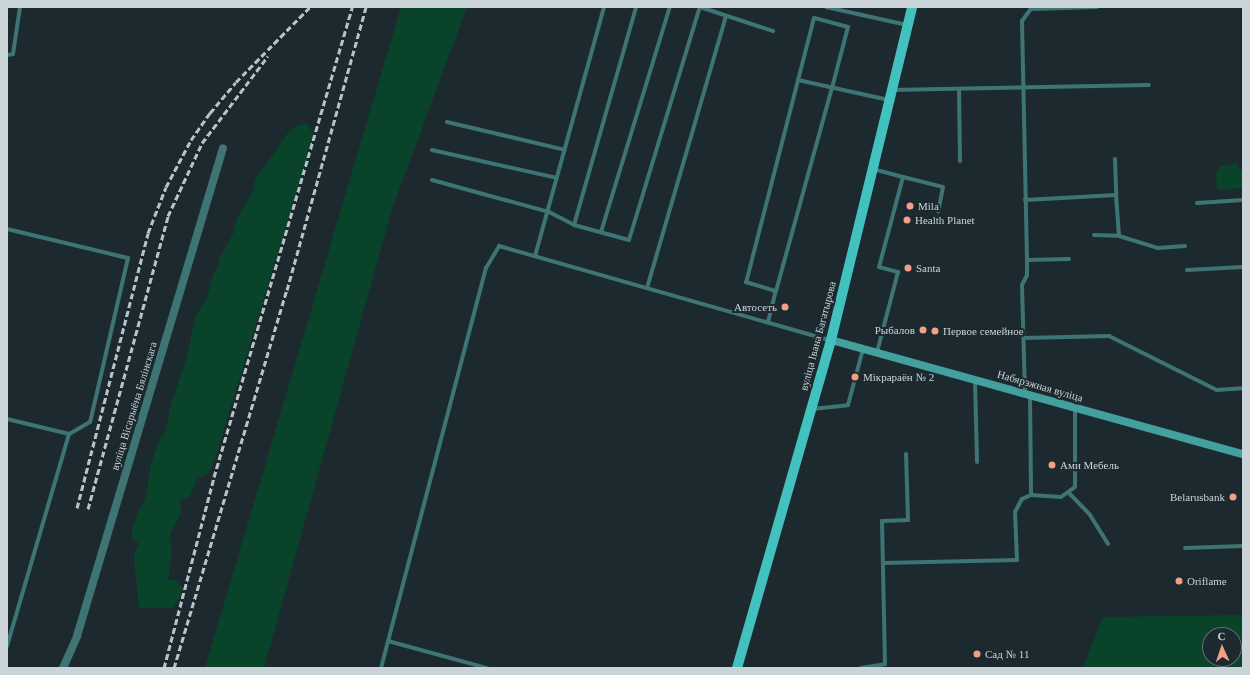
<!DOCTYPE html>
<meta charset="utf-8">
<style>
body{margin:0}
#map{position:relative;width:1250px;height:675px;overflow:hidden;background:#1c2a30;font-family:"Times New Roman",serif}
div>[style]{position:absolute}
.green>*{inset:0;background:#09442a}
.service>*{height:4px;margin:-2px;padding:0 2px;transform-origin:2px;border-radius:2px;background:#3e7473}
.minor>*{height:8px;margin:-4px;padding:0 4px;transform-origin:4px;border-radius:4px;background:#3e7473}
.secondary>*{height:8px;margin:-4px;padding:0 4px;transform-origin:4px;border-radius:4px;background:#43a09d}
.primary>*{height:10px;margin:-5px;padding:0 5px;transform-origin:5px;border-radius:5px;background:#42c1be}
.rail>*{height:3px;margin-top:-1.5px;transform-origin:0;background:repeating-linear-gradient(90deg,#b9c2c6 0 6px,transparent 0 9px)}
.dots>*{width:11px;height:11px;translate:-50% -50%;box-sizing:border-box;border:2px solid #1c2a30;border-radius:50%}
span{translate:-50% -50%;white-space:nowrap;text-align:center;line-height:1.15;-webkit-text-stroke:4px #1c2a30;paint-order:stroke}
.poi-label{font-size:11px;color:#cad3d7}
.left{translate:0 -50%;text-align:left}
.right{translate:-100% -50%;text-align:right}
.street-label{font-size:11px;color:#cad3d7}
.frame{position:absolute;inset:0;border:8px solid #cad3d7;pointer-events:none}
.north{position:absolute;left:1202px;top:627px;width:40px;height:40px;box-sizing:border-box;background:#1c2a30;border:1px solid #626e73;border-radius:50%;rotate:357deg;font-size:11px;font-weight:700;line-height:16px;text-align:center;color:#cad3d7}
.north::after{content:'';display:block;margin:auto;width:14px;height:18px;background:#f49e88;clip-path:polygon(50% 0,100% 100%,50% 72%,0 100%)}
</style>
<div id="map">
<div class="green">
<i style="clip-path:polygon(401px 7px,467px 7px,392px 209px,264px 668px,205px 668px)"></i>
<i style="clip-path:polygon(307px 123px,314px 135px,213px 465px,208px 473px,197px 479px,190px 496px,180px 501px,181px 512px,170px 535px,172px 553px,168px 580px,175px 580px,182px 587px,182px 594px,173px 608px,139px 608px,134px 560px,135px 550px,139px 544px,132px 538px,132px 531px,138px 511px,145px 501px,151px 464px,160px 438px,165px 433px,171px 404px,185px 364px,196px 315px,207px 298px,213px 274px,219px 265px,219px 259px,233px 234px,237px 218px,253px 191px,255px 180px,287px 134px,296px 126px)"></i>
<i style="clip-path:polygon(1236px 164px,1243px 172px,1243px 188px,1217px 190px,1216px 174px,1221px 166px)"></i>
<i style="clip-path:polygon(evenodd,1243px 615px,1243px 668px,1083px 668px,1103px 617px,1243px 615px,1210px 635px,1234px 635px,1234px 659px,1210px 659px,1210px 635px)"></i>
</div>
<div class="service">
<i style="left:700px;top:7px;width:77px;rotate:18.2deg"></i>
<i style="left:826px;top:7px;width:83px;rotate:12.5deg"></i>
<i style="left:1032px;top:9px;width:65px;rotate:-1.8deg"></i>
<i style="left:7px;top:55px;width:6px;rotate:-9deg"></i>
<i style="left:13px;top:54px;width:48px;rotate:-81.5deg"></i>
<i style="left:798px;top:80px;width:93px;rotate:12.4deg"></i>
<i style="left:959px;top:89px;width:72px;rotate:89.2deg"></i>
<i style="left:892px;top:90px;width:257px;rotate:-1.1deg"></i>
<i style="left:447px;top:122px;width:121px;rotate:13.3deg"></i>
<i style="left:432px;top:150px;width:128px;rotate:12.6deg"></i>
<i style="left:1115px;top:159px;width:36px;rotate:88deg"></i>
<i style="left:873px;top:169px;width:31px;rotate:15deg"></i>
<i style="left:903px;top:177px;width:93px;rotate:104.9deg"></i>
<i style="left:879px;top:267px;width:20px;rotate:15deg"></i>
<i style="left:898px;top:272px;width:83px;rotate:104.7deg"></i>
<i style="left:903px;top:177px;width:41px;rotate:14deg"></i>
<i style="left:943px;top:187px;width:25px;rotate:101deg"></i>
<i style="left:432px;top:180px;width:121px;rotate:15.3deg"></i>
<i style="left:549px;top:212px;width:28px;rotate:27deg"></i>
<i style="left:574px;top:225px;width:57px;rotate:15.3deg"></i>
<i style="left:629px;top:240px;width:244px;rotate:-73.1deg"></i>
<i style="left:1025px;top:200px;width:91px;rotate:-3.1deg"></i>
<i style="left:1116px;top:195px;width:41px;rotate:85.8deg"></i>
<i style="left:1119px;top:236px;width:41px;rotate:17.1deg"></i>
<i style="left:1158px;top:248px;width:27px;rotate:-4deg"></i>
<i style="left:1197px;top:203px;width:46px;rotate:-3.7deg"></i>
<i style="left:574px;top:225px;width:227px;rotate:-74.1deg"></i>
<i style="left:7px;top:229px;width:124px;rotate:13.5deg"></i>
<i style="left:128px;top:258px;width:168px;rotate:103deg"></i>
<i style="left:90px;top:422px;width:24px;rotate:150deg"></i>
<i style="left:601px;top:232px;width:235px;rotate:-73deg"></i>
<i style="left:1094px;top:235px;width:25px;rotate:2deg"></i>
<i style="left:535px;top:256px;width:258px;rotate:-74.5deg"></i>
<i style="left:1027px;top:260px;width:42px;rotate:-1.4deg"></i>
<i style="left:1187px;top:270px;width:56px;rotate:-3.1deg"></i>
<i style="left:647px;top:288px;width:283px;rotate:-73.8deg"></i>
<i style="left:768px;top:322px;width:32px;rotate:-76deg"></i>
<i style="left:776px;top:291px;width:211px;rotate:-74.6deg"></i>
<i style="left:832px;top:88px;width:63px;rotate:-75.3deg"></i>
<i style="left:848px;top:27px;width:35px;rotate:-165deg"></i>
<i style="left:814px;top:18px;width:273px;rotate:104.4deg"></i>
<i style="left:746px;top:282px;width:31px;rotate:17deg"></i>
<i style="left:1024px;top:338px;width:85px;rotate:-1.3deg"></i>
<i style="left:1109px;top:336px;width:121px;rotate:26.6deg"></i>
<i style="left:1217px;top:390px;width:26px;rotate:-4deg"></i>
<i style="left:975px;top:379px;width:83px;rotate:88.6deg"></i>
<i style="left:1025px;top:393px;width:108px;rotate:-91.6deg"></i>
<i style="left:1022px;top:285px;width:11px;rotate:-63deg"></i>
<i style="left:1027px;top:275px;width:15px;rotate:-90deg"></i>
<i style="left:1027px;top:260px;width:239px;rotate:-91.2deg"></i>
<i style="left:1022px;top:21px;width:17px;rotate:-54deg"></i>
<i style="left:1030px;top:395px;width:100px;rotate:89.4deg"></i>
<i style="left:812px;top:409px;width:36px;rotate:-6deg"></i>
<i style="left:848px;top:405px;width:58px;rotate:-75deg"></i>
<i style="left:7px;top:419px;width:64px;rotate:13.6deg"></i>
<i style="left:69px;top:434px;width:221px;rotate:106.3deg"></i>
<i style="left:1069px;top:493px;width:30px;rotate:46deg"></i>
<i style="left:1090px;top:515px;width:34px;rotate:58deg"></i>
<i style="left:1185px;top:548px;width:58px;rotate:-2deg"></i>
<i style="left:884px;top:563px;width:133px;rotate:-1.3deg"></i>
<i style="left:1017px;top:560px;width:48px;rotate:-92.4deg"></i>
<i style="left:1015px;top:512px;width:15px;rotate:-62deg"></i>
<i style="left:1022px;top:499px;width:10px;rotate:-24deg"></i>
<i style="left:1031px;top:495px;width:30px;rotate:4deg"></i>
<i style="left:1061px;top:497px;width:17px;rotate:-36deg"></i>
<i style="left:1075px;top:487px;width:80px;rotate:-90deg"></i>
<i style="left:388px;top:641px;width:103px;rotate:15.3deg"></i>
<i style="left:381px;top:668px;width:414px;rotate:-75.3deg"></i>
<i style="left:486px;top:268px;width:26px;rotate:-59deg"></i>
<i style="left:499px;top:246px;width:344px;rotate:15.9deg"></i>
<i style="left:861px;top:668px;width:24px;rotate:-9deg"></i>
<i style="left:885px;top:664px;width:143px;rotate:-91.2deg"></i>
<i style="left:882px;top:521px;width:26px;rotate:-2deg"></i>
<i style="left:908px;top:520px;width:66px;rotate:-91.7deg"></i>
</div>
<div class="minor">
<i style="left:63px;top:668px;width:35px;rotate:-66deg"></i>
<i style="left:77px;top:636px;width:509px;rotate:-73.34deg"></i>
</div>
<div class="secondary">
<i style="left:831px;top:340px;width:427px;rotate:15.5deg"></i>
</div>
<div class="primary">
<i style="left:737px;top:668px;width:341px;rotate:-74deg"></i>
<i style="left:831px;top:340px;width:343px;rotate:-76.3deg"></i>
</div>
<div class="rail">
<i style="left:77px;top:508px;width:284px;rotate:-75.5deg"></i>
<i style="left:148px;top:233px;width:49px;rotate:-68.6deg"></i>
<i style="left:166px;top:187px;width:53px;rotate:-62deg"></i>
<i style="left:191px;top:140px;width:33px;rotate:-55deg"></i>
<i style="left:210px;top:113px;width:40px;rotate:-50deg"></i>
<i style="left:236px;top:82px;width:105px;rotate:-45.4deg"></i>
<i style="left:88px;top:509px;width:304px;rotate:-74.7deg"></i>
<i style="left:168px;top:216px;width:81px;rotate:-65deg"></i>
<i style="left:202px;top:143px;width:109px;rotate:-52.8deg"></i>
<i style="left:164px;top:668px;width:197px;rotate:-75.3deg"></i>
<i style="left:214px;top:477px;width:490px;rotate:-73.6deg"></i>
<i style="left:174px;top:668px;width:395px;rotate:-73.4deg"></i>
<i style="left:287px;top:290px;width:294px;rotate:-74.4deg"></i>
</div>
<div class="dots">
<i style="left:910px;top:206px;background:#f49e88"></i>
<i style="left:907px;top:220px;background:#f49e88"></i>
<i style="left:908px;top:268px;background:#f49e88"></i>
<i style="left:785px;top:307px;background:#f49e88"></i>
<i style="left:923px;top:330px;background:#f49e88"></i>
<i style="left:935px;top:331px;background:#f49e88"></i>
<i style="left:855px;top:377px;background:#f49e88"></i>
<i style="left:1052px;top:465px;background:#f49e88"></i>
<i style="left:1233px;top:497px;background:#f49e88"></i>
<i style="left:1179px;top:581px;background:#f49e88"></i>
<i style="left:977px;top:654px;background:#f49e88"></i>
</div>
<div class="poi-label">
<span class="left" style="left:918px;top:206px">Mila</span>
<span class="left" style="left:915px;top:220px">Health Planet</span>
<span class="left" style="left:916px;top:268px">Santa</span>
<span class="right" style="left:777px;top:307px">Автосеть</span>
<span class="right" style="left:915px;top:330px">Рыбалов</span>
<span class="left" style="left:943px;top:331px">Первое семейное</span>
<span class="left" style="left:863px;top:377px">Мікрараён № 2</span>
<span class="left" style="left:1060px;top:465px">Ами Мебель</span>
<span class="right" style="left:1225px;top:497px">Belarusbank</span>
<span class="left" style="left:1187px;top:581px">Oriflame</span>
<span class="left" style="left:985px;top:654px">Сад № 11</span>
</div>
<div class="street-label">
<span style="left:818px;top:336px;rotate:-75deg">вуліца Івана Багатырова</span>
<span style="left:1040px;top:386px;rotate:16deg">Набярэжная вуліца</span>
<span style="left:134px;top:406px;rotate:-73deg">вуліца Вісарыёна Бялінскага</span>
</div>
<div class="frame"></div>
<div class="north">С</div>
</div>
